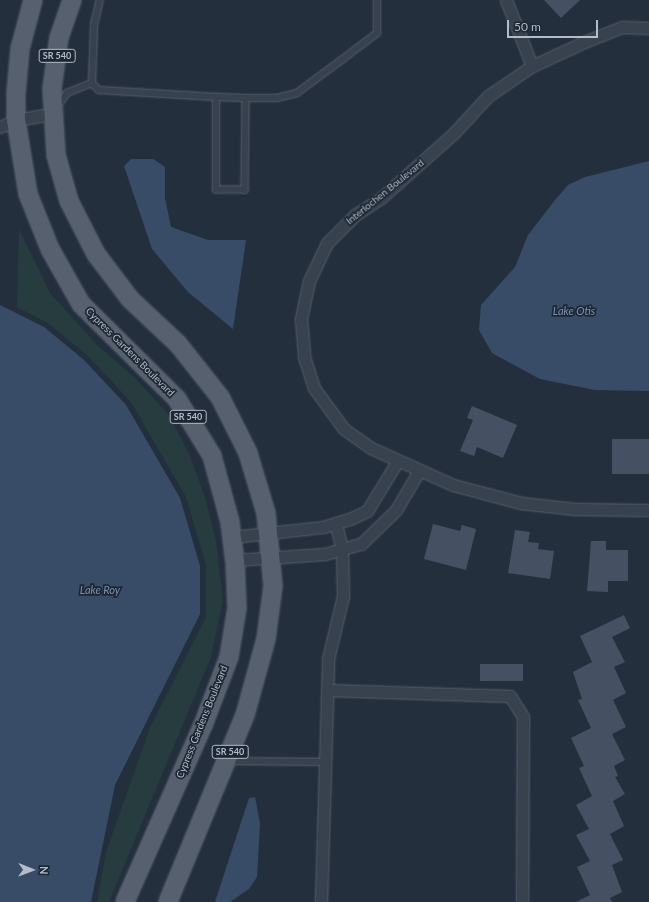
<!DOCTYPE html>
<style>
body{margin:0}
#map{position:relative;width:649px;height:902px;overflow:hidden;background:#242f3e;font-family:Lato,sans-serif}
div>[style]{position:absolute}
.green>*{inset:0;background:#263c3f}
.water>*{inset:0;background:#394c67}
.building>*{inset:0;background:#455162;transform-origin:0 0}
.roads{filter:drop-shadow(0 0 1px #565f6c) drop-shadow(0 0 1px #565f6c)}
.lane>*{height:5.5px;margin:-2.75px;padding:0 2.75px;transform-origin:2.75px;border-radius:2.75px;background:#38414e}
.street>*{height:11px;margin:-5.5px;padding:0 5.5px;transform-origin:5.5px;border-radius:5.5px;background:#38414e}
.primary>*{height:18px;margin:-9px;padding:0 9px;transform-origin:9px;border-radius:9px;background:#56606e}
span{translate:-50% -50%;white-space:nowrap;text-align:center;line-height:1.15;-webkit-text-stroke:3.5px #1d2633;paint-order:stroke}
.shield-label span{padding:1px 3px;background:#1d2633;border:1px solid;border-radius:3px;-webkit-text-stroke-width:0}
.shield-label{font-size:9px;color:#b4bcc9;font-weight:700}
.street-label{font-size:10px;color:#b4bcc9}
.water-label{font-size:11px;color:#7c92b1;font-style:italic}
.north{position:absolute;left:12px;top:850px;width:40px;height:40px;-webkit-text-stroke:3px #1d2633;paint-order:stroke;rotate:91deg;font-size:11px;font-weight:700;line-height:16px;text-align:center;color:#b4bcc9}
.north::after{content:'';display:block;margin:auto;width:14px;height:18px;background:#b4bcc9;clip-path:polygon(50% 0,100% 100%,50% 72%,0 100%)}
.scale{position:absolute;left:507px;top:20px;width:91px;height:18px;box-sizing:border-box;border:2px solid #b4bcc9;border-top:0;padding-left:5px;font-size:12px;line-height:14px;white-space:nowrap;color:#b4bcc9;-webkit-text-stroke:3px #1d2633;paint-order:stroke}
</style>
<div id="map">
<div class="green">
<i style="clip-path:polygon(19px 229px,50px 293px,98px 346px,134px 377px,169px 415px,189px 454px,205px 497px,216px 541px,223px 599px,211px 657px,109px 902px,97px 902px,106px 852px,150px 728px,206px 617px,206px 565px,186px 497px,131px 402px,88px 356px,48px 323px,17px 307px)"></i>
</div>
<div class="water">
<i style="clip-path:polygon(131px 159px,153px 159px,165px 167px,165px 198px,171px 227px,208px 240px,246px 240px,233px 329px,188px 292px,152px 249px,124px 166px)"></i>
<i style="clip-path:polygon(649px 161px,649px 391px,595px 390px,540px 379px,492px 353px,479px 330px,481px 305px,515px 267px,528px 235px,555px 200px,568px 185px,585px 177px)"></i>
<i style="clip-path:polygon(0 305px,44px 327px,84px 360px,126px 405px,180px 498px,200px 566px,200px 614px,115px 785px,91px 902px,0 902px)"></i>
<i style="clip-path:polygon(255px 797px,260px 824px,257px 877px,249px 889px,230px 902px,215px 902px,249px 798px)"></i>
</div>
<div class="building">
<i style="clip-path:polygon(544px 0,580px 0,561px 18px)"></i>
<i style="clip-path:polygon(472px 406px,517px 425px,503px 458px,477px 447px,474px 456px,460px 451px,473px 420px,467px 418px)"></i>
<i style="left:612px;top:439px;width:37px;height:35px"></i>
<i style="clip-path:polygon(433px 524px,460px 531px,462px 525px,476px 529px,466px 570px,424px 559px)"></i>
<i style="clip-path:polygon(515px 530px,530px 532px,528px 542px,539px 543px,538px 549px,554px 551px,550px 579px,508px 573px)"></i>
<i style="clip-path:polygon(591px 541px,606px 541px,606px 550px,628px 550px,628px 581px,608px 581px,608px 592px,587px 591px)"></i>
<i style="clip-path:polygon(624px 615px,630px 628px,612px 637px,625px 662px,614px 667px,626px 693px,613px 700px,626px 727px,612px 734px,625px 760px,614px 766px,618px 776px,615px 777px,625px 794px,613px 801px,624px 826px,610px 834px,623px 860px,612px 865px,622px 892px,610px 898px,612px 902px,576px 902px,590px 895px,577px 867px,590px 861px,576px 835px,589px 829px,576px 805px,592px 796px,579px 768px,584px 766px,571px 738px,591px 728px,578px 700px,582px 699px,573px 672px,592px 662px,580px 636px)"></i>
<i style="left:480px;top:664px;width:43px;height:17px"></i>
</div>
<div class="roads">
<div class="lane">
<i style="left:92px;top:83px;width:10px;rotate:45deg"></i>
<i style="left:99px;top:90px;width:117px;rotate:3.4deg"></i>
<i style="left:216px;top:97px;width:30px;rotate:2deg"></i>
<i style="left:246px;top:98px;width:92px;rotate:90.6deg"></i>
<i style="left:245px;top:190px;width:29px;rotate:180deg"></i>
<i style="left:216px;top:190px;width:93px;rotate:-90deg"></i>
<i style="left:246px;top:98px;width:31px"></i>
<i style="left:277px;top:98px;width:21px;rotate:-14deg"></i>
<i style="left:297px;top:93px;width:57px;rotate:-36.5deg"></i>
<i style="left:343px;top:59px;width:43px;rotate:-37.4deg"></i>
<i style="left:377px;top:33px;width:33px;rotate:-90deg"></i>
<i style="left:58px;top:106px;width:16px;rotate:-55deg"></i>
<i style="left:67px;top:93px;width:27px;rotate:-22deg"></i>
<i style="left:92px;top:83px;width:58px;rotate:-88deg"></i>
<i style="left:94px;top:25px;width:26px;rotate:-77deg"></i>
<i style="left:228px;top:761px;width:97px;rotate:0.6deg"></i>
</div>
<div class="street">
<i style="left:506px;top:0;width:71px;rotate:68.5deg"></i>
<i style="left:649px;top:28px;width:27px;rotate:-178deg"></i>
<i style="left:622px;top:27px;width:41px;rotate:158.5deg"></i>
<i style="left:584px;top:42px;width:57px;rotate:155.2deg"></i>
<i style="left:532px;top:66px;width:53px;rotate:145.7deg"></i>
<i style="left:488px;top:96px;width:50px;rotate:132.6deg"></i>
<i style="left:454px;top:133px;width:98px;rotate:138.3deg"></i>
<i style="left:381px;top:198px;width:30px;rotate:147deg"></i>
<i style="left:356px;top:214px;width:41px;rotate:135deg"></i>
<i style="left:327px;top:243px;width:42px;rotate:115.3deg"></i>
<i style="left:309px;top:281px;width:39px;rotate:102deg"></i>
<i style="left:301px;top:319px;width:38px;rotate:85deg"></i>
<i style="left:304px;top:357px;width:33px;rotate:72deg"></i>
<i style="left:314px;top:388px;width:51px;rotate:53.8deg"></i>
<i style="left:344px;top:429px;width:33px;rotate:35deg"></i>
<i style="left:371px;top:448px;width:90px;rotate:24.3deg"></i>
<i style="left:453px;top:485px;width:70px;rotate:14.8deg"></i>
<i style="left:521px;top:503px;width:54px;rotate:6.3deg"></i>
<i style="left:575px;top:509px;width:74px;rotate:0.8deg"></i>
<i style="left:0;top:127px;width:17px;rotate:-24deg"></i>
<i style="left:16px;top:120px;width:39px;rotate:-10deg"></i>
<i style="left:232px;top:537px;width:92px;rotate:-6.3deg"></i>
<i style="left:323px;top:527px;width:30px;rotate:-17deg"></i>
<i style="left:352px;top:518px;width:17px;rotate:-25deg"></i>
<i style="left:367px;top:511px;width:57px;rotate:-58.5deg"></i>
<i style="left:235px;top:560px;width:90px;rotate:-3.8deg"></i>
<i style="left:325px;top:554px;width:37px;rotate:-16deg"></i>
<i style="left:361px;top:544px;width:49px;rotate:-44.2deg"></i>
<i style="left:396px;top:510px;width:45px;rotate:-59.5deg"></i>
<i style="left:327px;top:690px;width:183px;rotate:1.9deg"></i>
<i style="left:510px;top:696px;width:25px;rotate:58deg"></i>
<i style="left:523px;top:717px;width:185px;rotate:90.3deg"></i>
<i style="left:321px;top:902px;width:243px;rotate:-88.3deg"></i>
<i style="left:328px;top:659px;width:65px;rotate:-76.6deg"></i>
<i style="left:343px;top:596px;width:46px;rotate:-91.2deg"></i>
<i style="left:342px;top:550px;width:27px;rotate:-103deg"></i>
</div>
<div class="primary">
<i style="left:33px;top:0;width:51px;rotate:104.9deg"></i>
<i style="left:20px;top:49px;width:45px;rotate:95.1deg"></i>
<i style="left:16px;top:94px;width:26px;rotate:90deg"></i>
<i style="left:16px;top:120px;width:75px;rotate:80.8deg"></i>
<i style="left:28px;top:194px;width:59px;rotate:68.2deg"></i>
<i style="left:50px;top:249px;width:63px;rotate:60.6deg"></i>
<i style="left:81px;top:304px;width:135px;rotate:44.7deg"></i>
<i style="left:177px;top:399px;width:67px;rotate:58.4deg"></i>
<i style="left:212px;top:456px;width:68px;rotate:74.7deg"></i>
<i style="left:230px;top:522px;width:38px;rotate:83deg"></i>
<i style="left:235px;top:560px;width:48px;rotate:87.6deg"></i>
<i style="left:237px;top:608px;width:50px;rotate:99.3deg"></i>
<i style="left:229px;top:657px;width:73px;rotate:110.9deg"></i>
<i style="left:203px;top:725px;width:193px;rotate:113.8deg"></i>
<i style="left:72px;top:0;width:39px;rotate:109deg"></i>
<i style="left:59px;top:37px;width:52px;rotate:97.7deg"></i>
<i style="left:52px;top:89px;width:66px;rotate:86.5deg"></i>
<i style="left:56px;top:155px;width:48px;rotate:74.2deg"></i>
<i style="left:69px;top:201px;width:59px;rotate:63deg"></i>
<i style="left:96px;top:254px;width:56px;rotate:52.9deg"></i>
<i style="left:130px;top:299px;width:66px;rotate:43.2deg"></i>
<i style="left:178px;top:344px;width:68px;rotate:51.6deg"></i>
<i style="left:220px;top:397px;width:63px;rotate:63.4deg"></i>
<i style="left:248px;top:453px;width:63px;rotate:73.3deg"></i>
<i style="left:266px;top:513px;width:73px;rotate:84.5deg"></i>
<i style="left:273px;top:586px;width:53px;rotate:97.5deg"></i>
<i style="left:266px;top:639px;width:79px;rotate:105.4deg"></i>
<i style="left:245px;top:715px;width:202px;rotate:112.4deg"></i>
</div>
</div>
<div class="shield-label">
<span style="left:57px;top:56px">SR 540</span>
<span style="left:188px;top:417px">SR 540</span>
<span style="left:230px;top:752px">SR 540</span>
</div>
<div class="street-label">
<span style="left:385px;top:192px;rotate:-39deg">Interlochen Boulevard</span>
<span style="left:130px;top:352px;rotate:45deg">Cypress Gardens Boulevard</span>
<span style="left:202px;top:722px;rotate:-68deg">Cypress Gardens Boulevard</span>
</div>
<div class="water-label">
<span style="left:574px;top:311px">Lake Otis</span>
<span style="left:100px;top:590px">Lake Roy</span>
</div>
<div class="north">N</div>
<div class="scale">50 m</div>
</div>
